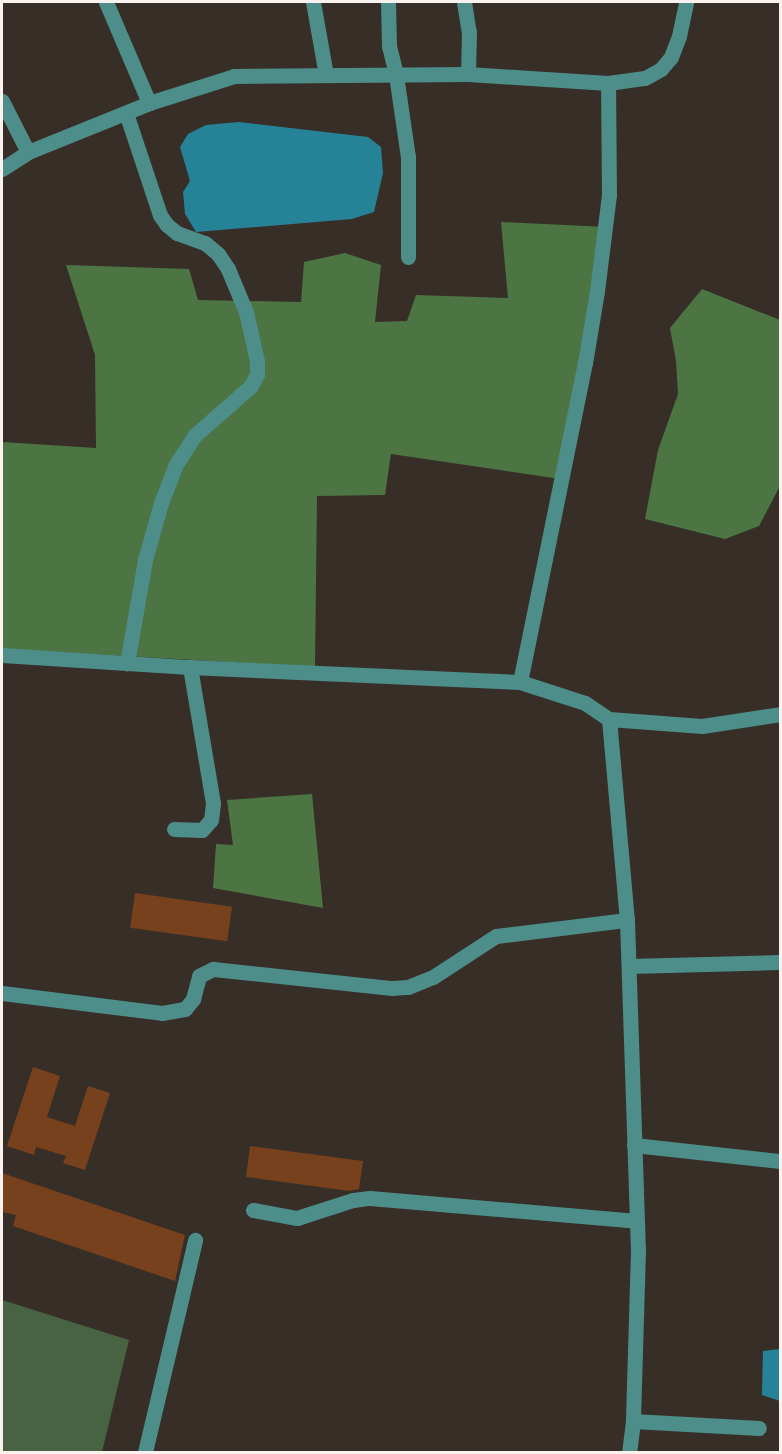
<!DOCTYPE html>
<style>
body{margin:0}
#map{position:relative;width:782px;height:1454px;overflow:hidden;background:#382e28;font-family:"DejaVu Sans",sans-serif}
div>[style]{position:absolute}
.green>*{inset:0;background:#486342}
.forest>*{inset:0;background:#4c7543}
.water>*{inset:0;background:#268297}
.building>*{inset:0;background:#76411c;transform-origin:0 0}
.minor>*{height:15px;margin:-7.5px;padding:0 7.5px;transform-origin:7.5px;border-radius:7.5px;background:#4d8e8b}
span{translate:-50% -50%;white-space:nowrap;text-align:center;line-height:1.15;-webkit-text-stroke:4.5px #382e28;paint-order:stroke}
.frame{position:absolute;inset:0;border:3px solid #f9f2ee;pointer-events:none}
</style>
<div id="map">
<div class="green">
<i style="clip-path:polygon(2px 1300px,129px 1340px,102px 1452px,2px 1452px)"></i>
</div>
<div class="forest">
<i style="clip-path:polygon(501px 222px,606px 227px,560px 479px,391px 454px,385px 495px,317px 496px,315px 667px,2px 649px,2px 442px,96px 448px,95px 355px,66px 265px,189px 269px,198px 300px,301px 302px,304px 262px,345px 253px,381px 265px,375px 322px,407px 321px,416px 295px,508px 298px)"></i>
<i style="clip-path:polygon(702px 289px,780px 320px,780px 486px,759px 526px,725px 539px,645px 519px,658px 450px,678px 394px,676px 361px,670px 328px)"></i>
<i style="clip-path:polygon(312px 794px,323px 908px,213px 888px,216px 844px,233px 845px,227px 800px)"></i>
</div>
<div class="water">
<i style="clip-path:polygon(239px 122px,368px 137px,381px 147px,383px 173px,374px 212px,352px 219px,196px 232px,185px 214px,183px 192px,190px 181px,180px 147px,188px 134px,206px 125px)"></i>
<i style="clip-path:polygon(780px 1349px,780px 1401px,762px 1395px,763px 1351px)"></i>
</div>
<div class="building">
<i style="left:135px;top:893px;width:98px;height:35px;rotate:8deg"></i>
<i style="clip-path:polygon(33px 1067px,60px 1076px,47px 1117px,75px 1126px,88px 1086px,110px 1093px,85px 1170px,63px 1163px,66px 1156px,36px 1147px,34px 1155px,7px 1146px)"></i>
<i style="clip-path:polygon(250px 1146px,363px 1161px,359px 1189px,349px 1191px,246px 1177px)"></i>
<i style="clip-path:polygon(2px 1173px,185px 1235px,175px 1281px,13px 1226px,16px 1215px,2px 1212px)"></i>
</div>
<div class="minor">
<i style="left:106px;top:2px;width:110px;rotate:66.9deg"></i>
<i style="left:313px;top:2px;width:74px;rotate:79.9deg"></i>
<i style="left:388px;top:2px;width:44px;rotate:88.7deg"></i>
<i style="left:389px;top:46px;width:30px;rotate:76deg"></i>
<i style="left:396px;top:75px;width:83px;rotate:81.7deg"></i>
<i style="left:408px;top:157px;width:100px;rotate:90deg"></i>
<i style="left:464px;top:2px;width:30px;rotate:81deg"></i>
<i style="left:469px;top:32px;width:42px;rotate:91.4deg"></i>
<i style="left:2px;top:101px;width:57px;rotate:63deg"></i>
<i style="left:126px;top:113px;width:108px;rotate:71.6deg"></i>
<i style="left:160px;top:215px;width:12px;rotate:55deg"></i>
<i style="left:167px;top:225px;width:13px;rotate:39deg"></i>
<i style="left:177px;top:233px;width:30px;rotate:20deg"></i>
<i style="left:205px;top:243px;width:17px;rotate:40deg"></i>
<i style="left:218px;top:254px;width:18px;rotate:56deg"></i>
<i style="left:228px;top:269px;width:47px;rotate:67.3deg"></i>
<i style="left:246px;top:312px;width:50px;rotate:77.3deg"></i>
<i style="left:257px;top:361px;width:13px;rotate:90deg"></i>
<i style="left:257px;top:374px;width:13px;rotate:117deg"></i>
<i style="left:251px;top:386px;width:74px;rotate:138.8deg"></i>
<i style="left:195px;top:435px;width:35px;rotate:123deg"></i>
<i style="left:176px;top:464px;width:42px;rotate:111deg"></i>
<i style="left:161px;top:503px;width:59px;rotate:105.7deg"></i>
<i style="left:145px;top:560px;width:105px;rotate:99.9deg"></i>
<i style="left:2px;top:169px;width:31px;rotate:-33deg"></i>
<i style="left:28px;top:152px;width:131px;rotate:-22deg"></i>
<i style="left:149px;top:103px;width:89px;rotate:-17.6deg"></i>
<i style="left:234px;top:76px;width:234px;rotate:-0.5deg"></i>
<i style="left:468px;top:74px;width:140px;rotate:3.7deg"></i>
<i style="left:608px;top:83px;width:37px;rotate:-8deg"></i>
<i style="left:645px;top:78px;width:18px;rotate:-29deg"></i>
<i style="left:661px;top:69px;width:16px;rotate:-50deg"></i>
<i style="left:671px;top:57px;width:22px;rotate:-69deg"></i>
<i style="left:679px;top:36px;width:35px;rotate:-78deg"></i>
<i style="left:2px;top:655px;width:188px;rotate:3.7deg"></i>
<i style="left:190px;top:667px;width:330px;rotate:2.6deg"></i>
<i style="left:520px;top:682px;width:68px;rotate:17.9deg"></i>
<i style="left:585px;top:703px;width:29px;rotate:34deg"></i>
<i style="left:609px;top:719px;width:93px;rotate:4.3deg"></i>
<i style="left:702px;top:726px;width:79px;rotate:-8.7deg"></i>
<i style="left:520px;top:682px;width:326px;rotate:-78.5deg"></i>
<i style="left:585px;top:363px;width:73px;rotate:-80.5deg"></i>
<i style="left:597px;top:291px;width:97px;rotate:-82.9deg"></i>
<i style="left:609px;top:195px;width:112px;rotate:-90.5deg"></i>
<i style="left:609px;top:719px;width:202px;rotate:84.9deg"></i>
<i style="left:627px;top:920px;width:330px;rotate:88.1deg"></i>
<i style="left:638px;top:1250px;width:171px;rotate:91.7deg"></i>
<i style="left:633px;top:1421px;width:31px;rotate:97deg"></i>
<i style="left:174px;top:829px;width:28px;rotate:2deg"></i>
<i style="left:202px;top:830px;width:13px;rotate:-48deg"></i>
<i style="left:211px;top:820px;width:17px;rotate:-83deg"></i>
<i style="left:213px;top:803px;width:138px;rotate:-99.6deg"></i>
<i style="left:629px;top:966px;width:151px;rotate:-1.5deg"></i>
<i style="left:2px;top:993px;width:161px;rotate:7.1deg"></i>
<i style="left:162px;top:1013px;width:23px;rotate:-10deg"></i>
<i style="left:185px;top:1009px;width:13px;rotate:-51deg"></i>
<i style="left:193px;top:999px;width:24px;rotate:-75deg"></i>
<i style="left:199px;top:976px;width:16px;rotate:-27deg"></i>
<i style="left:213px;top:969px;width:180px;rotate:6.1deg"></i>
<i style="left:392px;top:988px;width:16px;rotate:-4deg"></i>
<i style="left:408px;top:987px;width:27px;rotate:-22deg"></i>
<i style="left:433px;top:977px;width:75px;rotate:-33.1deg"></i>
<i style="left:496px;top:936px;width:132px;rotate:-7deg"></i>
<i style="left:634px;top:1145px;width:147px;rotate:6.3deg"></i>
<i style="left:253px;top:1210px;width:45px;rotate:10.3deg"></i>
<i style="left:297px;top:1218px;width:59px;rotate:-17.8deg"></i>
<i style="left:353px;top:1200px;width:17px;rotate:-7deg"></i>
<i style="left:370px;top:1198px;width:268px;rotate:4.9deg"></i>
<i style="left:633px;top:1421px;width:126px;rotate:3.2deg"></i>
<i style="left:145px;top:1452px;width:218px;rotate:-76.7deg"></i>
</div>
<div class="frame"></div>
</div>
